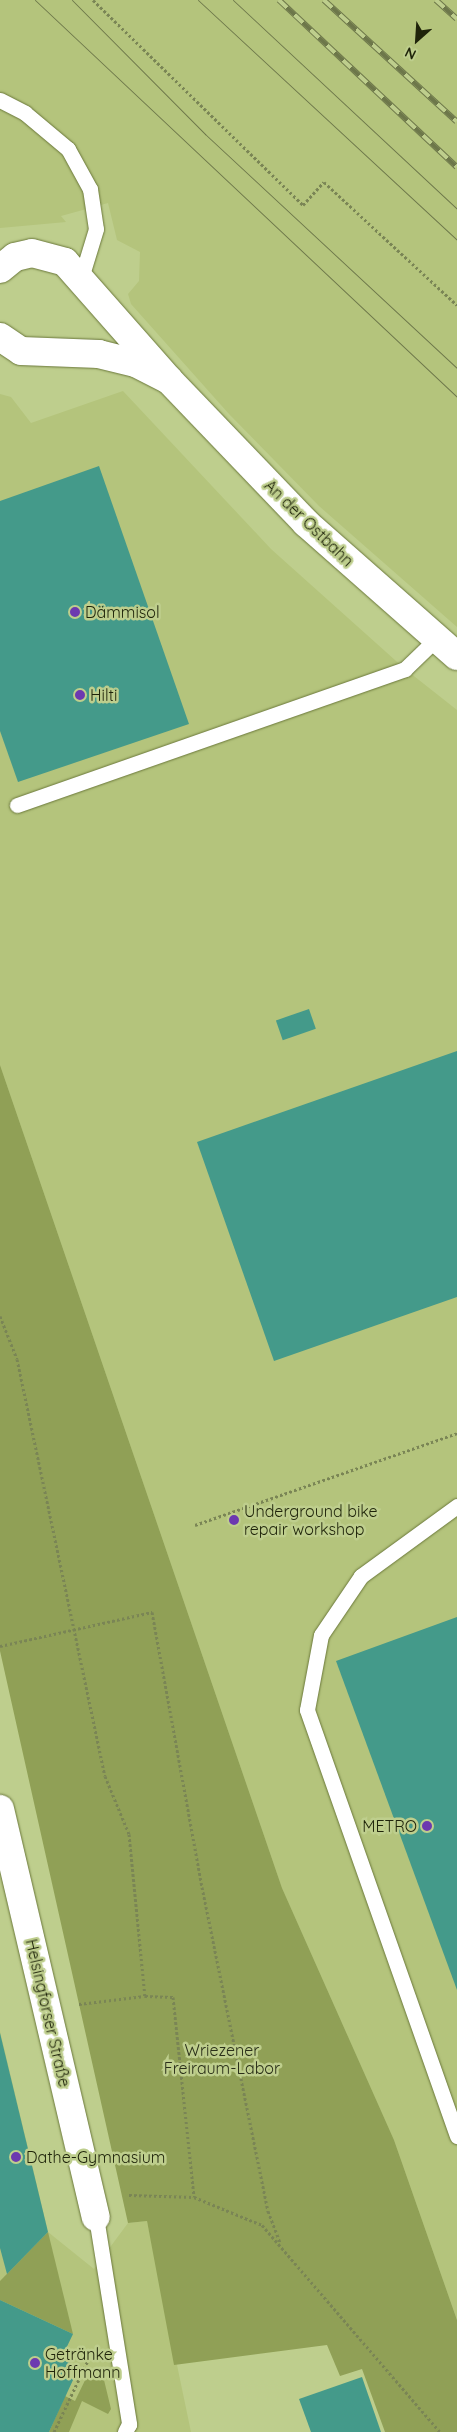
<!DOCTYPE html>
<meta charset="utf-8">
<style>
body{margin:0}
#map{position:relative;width:457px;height:2432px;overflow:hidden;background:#bece8d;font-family:Quicksand,sans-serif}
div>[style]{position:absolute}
.built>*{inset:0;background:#b4c47c}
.green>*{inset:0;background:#90a056}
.building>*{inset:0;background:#449a8a;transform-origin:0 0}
.path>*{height:3px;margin-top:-1.5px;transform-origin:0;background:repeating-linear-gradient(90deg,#7a8555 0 2.5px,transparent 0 5px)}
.roads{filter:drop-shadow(0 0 1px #6b783b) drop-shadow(0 0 1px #6b783b)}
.service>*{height:15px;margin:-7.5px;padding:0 7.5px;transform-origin:7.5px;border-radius:7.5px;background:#fff}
.minor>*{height:28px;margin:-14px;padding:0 14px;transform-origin:14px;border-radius:14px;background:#fff}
.tram>*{height:1px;margin:-0.5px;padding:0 0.5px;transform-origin:0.5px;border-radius:0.5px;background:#6d774a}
.rail>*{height:5.5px;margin-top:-2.75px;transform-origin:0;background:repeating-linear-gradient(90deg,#bece8d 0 11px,#6d774a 0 22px);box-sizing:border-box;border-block:1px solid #6d774a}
.dots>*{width:14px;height:14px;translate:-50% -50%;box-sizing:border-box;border:2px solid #bece8d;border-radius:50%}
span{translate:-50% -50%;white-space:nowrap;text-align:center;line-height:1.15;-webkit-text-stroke:5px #bece8d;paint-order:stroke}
.street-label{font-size:16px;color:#1f240a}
.poi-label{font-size:16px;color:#1f240a}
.left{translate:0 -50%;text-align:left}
.right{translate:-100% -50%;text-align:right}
.park-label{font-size:16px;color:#2a2f19}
.north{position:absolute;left:392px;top:15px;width:50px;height:50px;-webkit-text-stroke:4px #bece8d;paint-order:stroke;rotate:206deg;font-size:14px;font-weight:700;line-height:20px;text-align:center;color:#1f240a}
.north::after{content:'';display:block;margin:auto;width:18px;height:22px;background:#1f240a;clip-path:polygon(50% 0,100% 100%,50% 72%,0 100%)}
</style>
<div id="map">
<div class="built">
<i style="clip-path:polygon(0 0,457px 0,457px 627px,319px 506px,229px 414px,131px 304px,128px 294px,139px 281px,140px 252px,117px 240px,108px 203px,61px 216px,66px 222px,0 228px)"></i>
<i style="clip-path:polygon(123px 391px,271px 549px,405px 669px,457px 710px,457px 2320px,394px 2140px,282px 1888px,0 1065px,0 394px,11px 397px,31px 423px)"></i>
<i style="clip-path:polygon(0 2031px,48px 2232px,94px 2269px,128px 2223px,147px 2221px,191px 2432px,0 2432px)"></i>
</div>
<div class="green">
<i style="clip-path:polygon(0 1065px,282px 1888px,394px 2140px,457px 2320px,457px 2432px,385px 2432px,362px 2369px,340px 2376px,327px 2345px,174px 2365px,147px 2221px,128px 2223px,0 1651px)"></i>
<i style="clip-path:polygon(48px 2232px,73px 2334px,0 2300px,0 2281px)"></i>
<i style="clip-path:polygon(89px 2372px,104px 2380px,111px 2409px,108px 2414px,82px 2401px,69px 2432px,49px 2432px,65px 2396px,75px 2401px)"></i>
</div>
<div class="building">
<i style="clip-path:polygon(99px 466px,189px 724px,18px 782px,0 731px,0 501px)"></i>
<i style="left:309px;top:1009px;width:21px;height:35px;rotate:71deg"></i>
<i style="clip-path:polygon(457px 1051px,457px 1297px,274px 1361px,197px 1142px)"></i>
<i style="clip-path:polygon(457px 1617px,457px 1990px,336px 1661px)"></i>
<i style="clip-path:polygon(0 2033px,48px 2232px,7px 2274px,0 2248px)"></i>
<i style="clip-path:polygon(0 2300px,73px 2334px,61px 2359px,79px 2367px,49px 2432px,0 2432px)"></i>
<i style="clip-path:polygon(362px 2377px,381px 2432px,311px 2432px,299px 2399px)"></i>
</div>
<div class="path">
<i style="left:93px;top:0;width:293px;rotate:44.3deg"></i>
<i style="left:303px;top:205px;width:31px;rotate:-48deg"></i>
<i style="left:324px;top:182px;width:181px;rotate:42.8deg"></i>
<i style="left:0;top:1316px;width:46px;rotate:68.4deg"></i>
<i style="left:17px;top:1359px;width:426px;rotate:78.1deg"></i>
<i style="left:105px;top:1776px;width:63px;rotate:67.5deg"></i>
<i style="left:129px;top:1834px;width:163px;rotate:84.4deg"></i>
<i style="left:145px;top:1996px;width:28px;rotate:2deg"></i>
<i style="left:173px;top:1997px;width:201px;rotate:84deg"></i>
<i style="left:195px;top:1525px;width:278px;rotate:-19.3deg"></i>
<i style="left:0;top:1646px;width:156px;rotate:-12.6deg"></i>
<i style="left:152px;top:1612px;width:280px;rotate:79.7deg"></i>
<i style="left:202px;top:1887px;width:331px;rotate:78.5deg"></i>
<i style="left:268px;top:2211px;width:34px;rotate:69deg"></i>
<i style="left:79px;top:2004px;width:66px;rotate:-6.9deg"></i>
<i style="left:129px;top:2195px;width:65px;rotate:1.8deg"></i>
<i style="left:194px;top:2197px;width:74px;rotate:22.4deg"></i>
<i style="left:262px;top:2225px;width:273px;rotate:49.3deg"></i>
<i style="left:54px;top:2432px;width:84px;rotate:-64.7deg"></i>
</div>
<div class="roads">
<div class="service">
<i style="left:0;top:100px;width:28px;rotate:27deg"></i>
<i style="left:25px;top:113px;width:56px;rotate:39.9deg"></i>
<i style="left:68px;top:149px;width:46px;rotate:61.2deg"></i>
<i style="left:90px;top:189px;width:40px;rotate:81.5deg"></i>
<i style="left:96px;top:229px;width:51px;rotate:107deg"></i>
<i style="left:17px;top:805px;width:411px;rotate:-19.3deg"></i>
<i style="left:405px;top:669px;width:43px;rotate:-44.1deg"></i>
<i style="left:457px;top:1506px;width:119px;rotate:143.9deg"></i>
<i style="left:361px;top:1576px;width:71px;rotate:124.1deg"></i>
<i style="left:321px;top:1635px;width:76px;rotate:100.6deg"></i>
<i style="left:307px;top:1710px;width:452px;rotate:70.6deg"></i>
<i style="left:96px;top:2217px;width:210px;rotate:80.9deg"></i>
<i style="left:129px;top:2424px;width:9px;rotate:117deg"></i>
</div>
<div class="minor">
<i style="left:0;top:269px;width:19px;rotate:-39deg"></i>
<i style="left:15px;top:257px;width:17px;rotate:-13deg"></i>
<i style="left:32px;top:253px;width:34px;rotate:15deg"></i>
<i style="left:65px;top:262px;width:157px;rotate:48.6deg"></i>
<i style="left:169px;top:380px;width:38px;rotate:-153deg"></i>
<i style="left:135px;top:363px;width:37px;rotate:-166deg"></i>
<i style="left:99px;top:354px;width:78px;rotate:-177.8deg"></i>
<i style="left:21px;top:351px;width:25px;rotate:-146deg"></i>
<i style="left:169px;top:380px;width:198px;rotate:46.2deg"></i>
<i style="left:306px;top:523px;width:201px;rotate:41.4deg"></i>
<i style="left:0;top:1809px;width:419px;rotate:76.8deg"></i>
</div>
</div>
<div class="tram">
<i style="left:35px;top:0;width:579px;rotate:43.25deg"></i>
<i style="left:72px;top:0;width:189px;rotate:45.2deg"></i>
<i style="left:205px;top:134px;width:344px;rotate:42.9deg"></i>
<i style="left:198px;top:0;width:353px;rotate:42.8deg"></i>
<i style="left:233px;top:0;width:306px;rotate:43deg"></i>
</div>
<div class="rail">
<i style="left:279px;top:0;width:244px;rotate:43.2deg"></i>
<i style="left:324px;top:0;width:180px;rotate:42.5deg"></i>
<i style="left:436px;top:0;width:28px;rotate:42deg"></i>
</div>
<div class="dots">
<i style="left:75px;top:612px;background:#6c39b0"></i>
<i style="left:80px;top:695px;background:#6c39b0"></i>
<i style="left:234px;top:1520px;background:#6c39b0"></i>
<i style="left:427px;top:1826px;background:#6c39b0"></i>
<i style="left:16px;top:2157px;background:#6c39b0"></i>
<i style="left:35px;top:2363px;background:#6c39b0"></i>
</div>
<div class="street-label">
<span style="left:309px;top:523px;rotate:44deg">An der Ostbahn</span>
<span style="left:48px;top:2013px;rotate:77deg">Helsingforser Straße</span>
</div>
<div class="poi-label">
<span class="left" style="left:85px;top:612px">Dämmisol</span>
<span class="left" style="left:90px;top:695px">Hilti</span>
<span class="left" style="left:244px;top:1520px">Underground bike<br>repair workshop</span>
<span class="right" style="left:417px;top:1826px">METRO</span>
<span class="left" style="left:26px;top:2157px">Dathe-Gymnasium</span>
<span class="left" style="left:45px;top:2363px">Getränke<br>Hoffmann</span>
</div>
<div class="park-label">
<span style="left:222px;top:2059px">Wriezener<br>Freiraum-Labor</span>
</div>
<div class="north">N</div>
</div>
